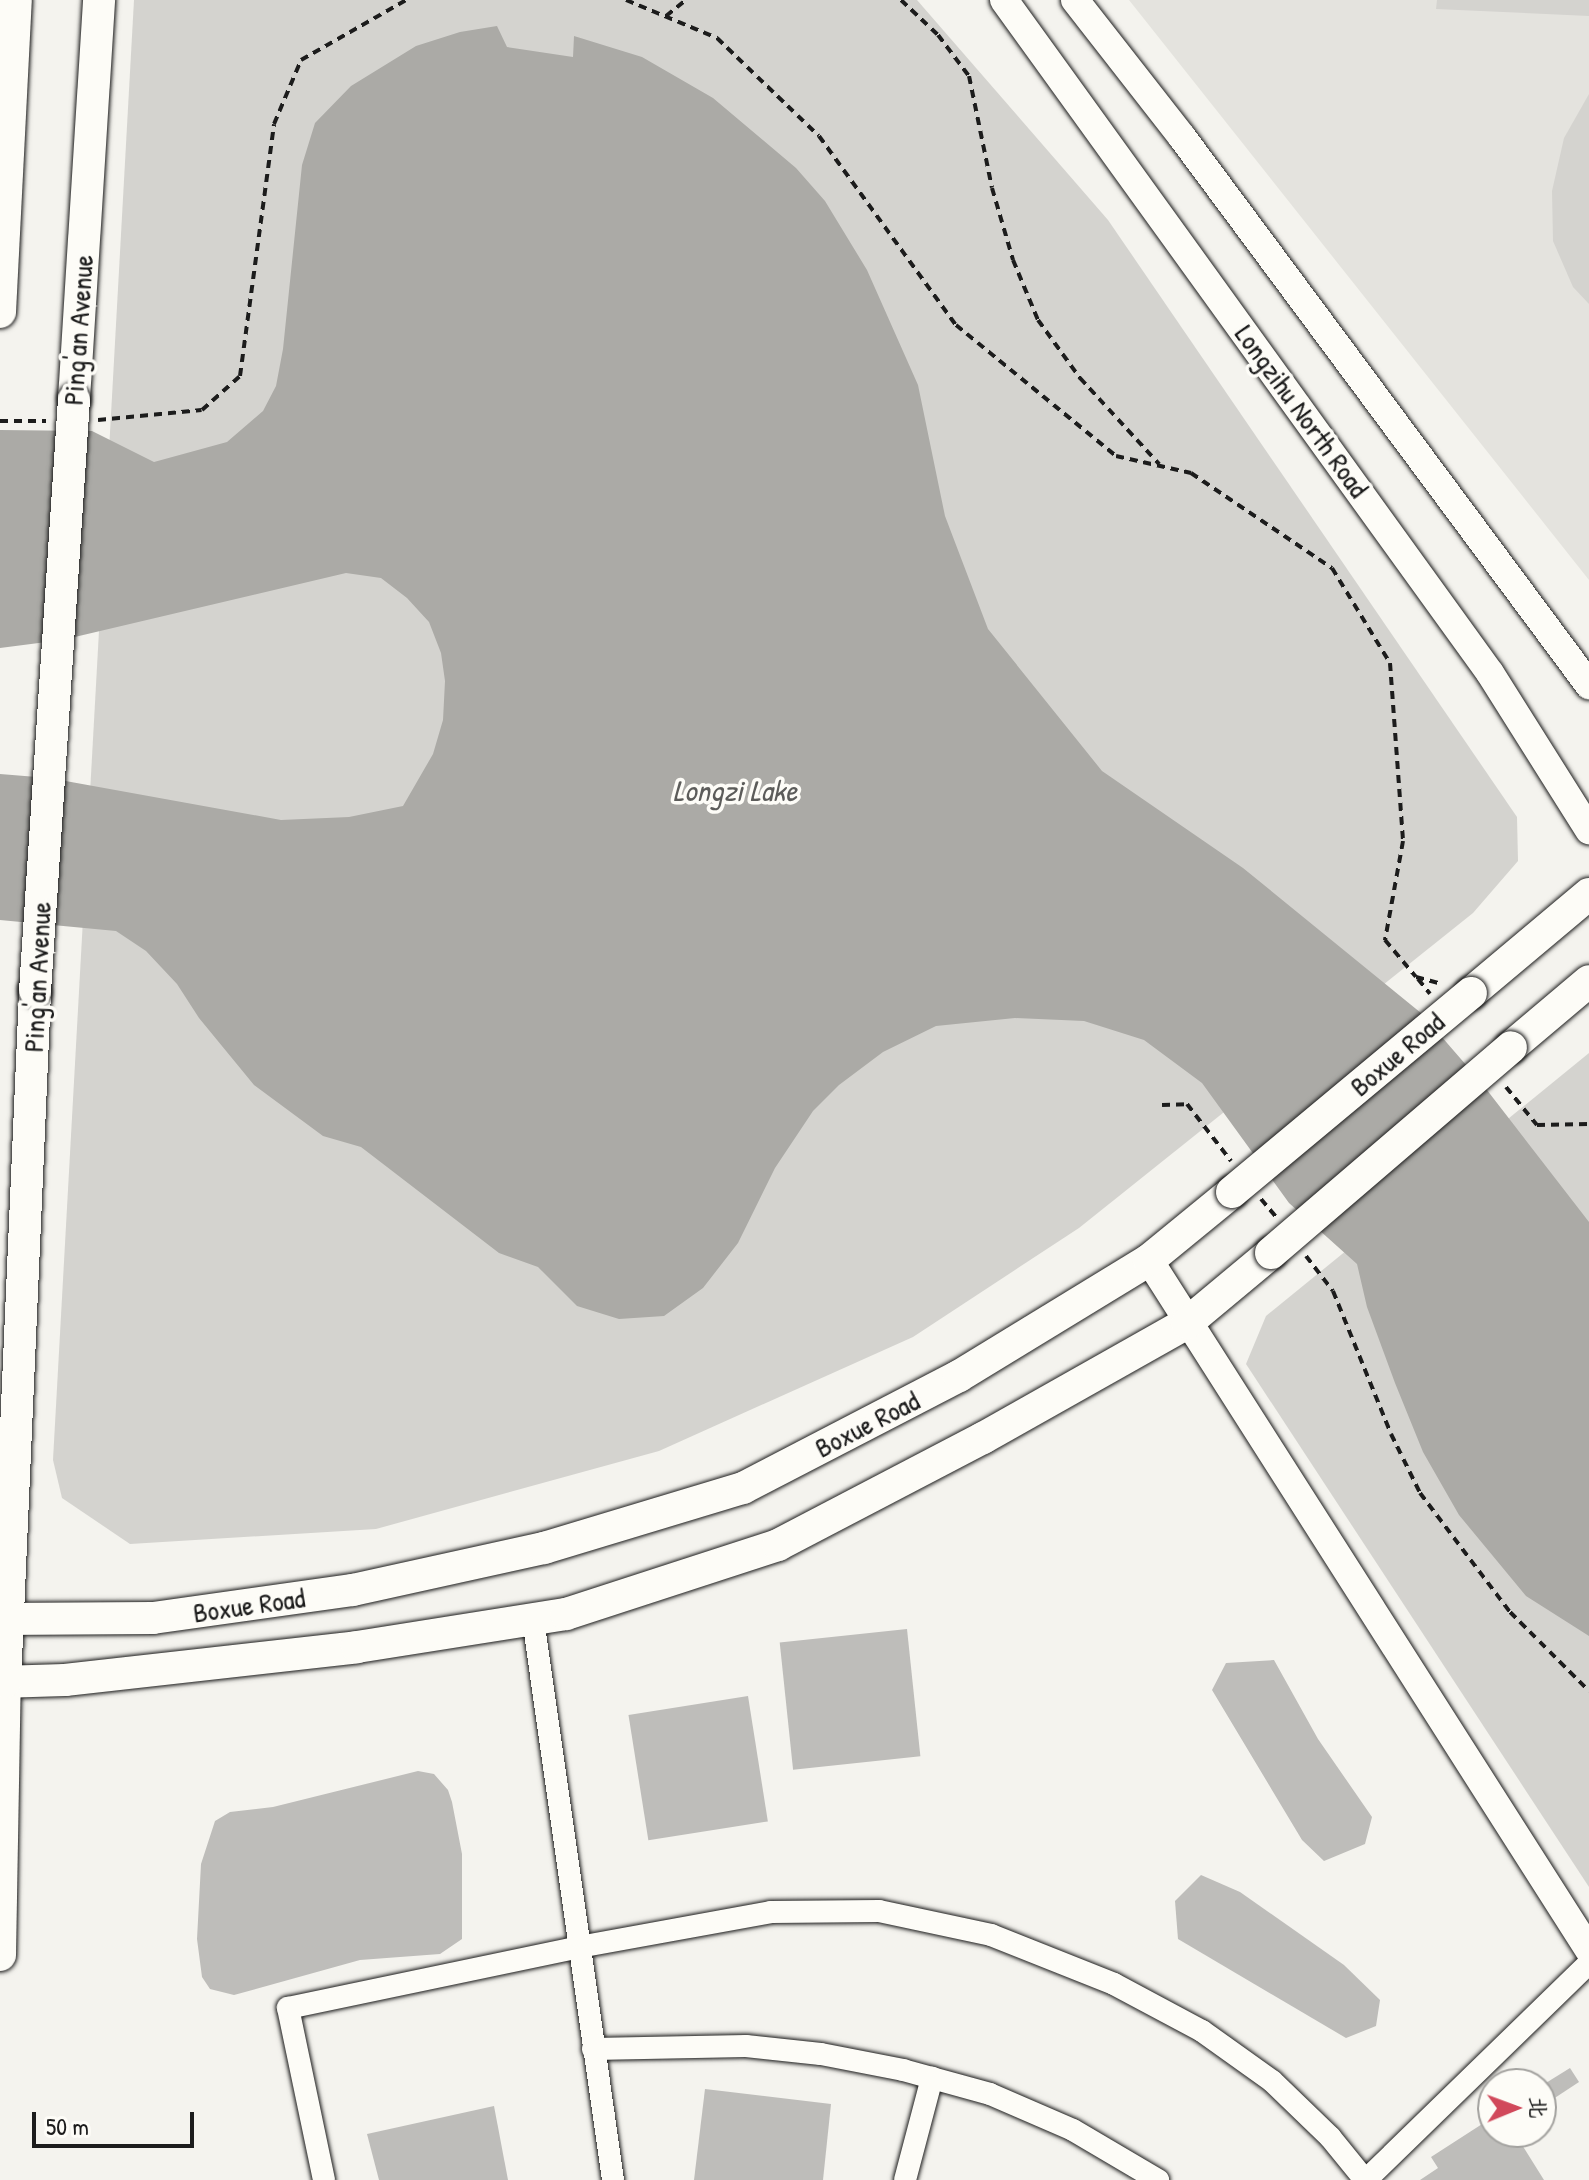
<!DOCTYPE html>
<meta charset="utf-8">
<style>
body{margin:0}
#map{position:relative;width:1589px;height:2180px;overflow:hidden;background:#f4f3ee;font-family:"Patrick Hand","LXGW WenKai TC",sans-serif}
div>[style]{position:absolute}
.built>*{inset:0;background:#e4e3de}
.green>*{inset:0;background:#d4d3cf}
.water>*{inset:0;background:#abaaa6}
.building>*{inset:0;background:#bebdba;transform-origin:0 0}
.path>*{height:4px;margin-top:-2px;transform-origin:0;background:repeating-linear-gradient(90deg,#1c1c1c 0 8px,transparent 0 14px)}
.roads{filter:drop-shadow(0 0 2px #1c1c1c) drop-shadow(0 0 2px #1c1c1c)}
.minor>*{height:22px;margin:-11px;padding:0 11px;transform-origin:11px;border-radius:11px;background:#fdfcf7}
.tertiary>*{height:28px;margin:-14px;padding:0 14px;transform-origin:14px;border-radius:14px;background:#fdfcf7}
.secondary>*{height:32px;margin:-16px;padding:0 16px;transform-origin:16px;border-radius:16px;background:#fdfcf7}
.bridges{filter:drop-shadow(0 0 2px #1c1c1c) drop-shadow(0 0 2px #1c1c1c)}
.secondary-bridge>*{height:32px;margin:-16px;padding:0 16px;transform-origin:16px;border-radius:16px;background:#fdfcf7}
span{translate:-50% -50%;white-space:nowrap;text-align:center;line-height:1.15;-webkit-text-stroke:7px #fdfcf7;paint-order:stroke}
.street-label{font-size:28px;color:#1c1c1c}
.water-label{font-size:30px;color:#5c5c5a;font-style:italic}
.north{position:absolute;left:1477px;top:2068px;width:80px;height:80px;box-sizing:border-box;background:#fdfcf7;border:2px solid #a3a29f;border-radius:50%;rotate:89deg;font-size:22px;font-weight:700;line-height:32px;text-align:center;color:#1c1c1c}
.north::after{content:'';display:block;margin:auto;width:28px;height:36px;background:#d1495b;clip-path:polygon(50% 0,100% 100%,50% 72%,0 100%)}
.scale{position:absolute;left:32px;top:2112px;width:162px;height:36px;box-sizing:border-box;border:4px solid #1c1c1c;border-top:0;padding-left:10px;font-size:24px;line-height:28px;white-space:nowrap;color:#1c1c1c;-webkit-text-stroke:6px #fdfcf7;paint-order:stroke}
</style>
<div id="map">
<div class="built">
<i style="clip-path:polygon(1129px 0,1589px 0,1589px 580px)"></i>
</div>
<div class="green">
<i style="clip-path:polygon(134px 0,917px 0,1108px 220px,1517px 817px,1518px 861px,1473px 913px,1079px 1228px,913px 1337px,659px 1451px,376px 1529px,130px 1544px,62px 1498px,53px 1460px)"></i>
<i style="clip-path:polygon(1437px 0,1589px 0,1589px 16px,1436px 9px)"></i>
<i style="clip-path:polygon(1589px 94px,1589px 304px,1573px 287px,1553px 241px,1552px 191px,1564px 138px)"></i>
<i style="clip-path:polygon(1589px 1053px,1589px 1887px,1246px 1364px,1266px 1316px)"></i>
</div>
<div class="water">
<i style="clip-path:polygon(497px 26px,507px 47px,573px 57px,574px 36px,642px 57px,713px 98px,796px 168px,825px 201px,867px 270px,918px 385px,945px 516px,988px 629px,1102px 771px,1243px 868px,1421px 1013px,1480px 1081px,1589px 1222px,1589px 1636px,1526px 1596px,1459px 1515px,1423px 1452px,1395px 1383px,1367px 1307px,1357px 1264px,1289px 1203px,1202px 1083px,1144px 1040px,1084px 1021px,1015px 1018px,936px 1026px,883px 1052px,839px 1085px,813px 1111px,775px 1168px,738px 1243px,703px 1288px,664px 1316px,619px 1319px,577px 1306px,538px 1267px,499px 1253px,361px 1147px,323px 1136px,254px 1085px,199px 1018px,177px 984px,146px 951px,116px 931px,0 920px,0 774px,49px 778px,281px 820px,349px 817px,403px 806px,433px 754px,443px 720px,445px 681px,441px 653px,429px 622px,407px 598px,381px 578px,346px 573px,62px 640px,0 648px,0 430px,92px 431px,154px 462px,227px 442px,263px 411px,276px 386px,283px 349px,302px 165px,315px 123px,351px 86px,416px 46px,460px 32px)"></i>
</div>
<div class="building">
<i style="left:907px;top:1629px;width:128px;height:128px;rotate:84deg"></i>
<i style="clip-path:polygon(1274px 1660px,1318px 1739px,1372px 1817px,1365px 1844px,1324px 1861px,1302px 1840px,1212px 1690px,1226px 1663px)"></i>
<i style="left:748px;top:1696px;width:127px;height:121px;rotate:81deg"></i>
<i style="clip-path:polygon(418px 1771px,434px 1774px,448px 1790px,452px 1802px,462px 1854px,462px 1939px,440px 1954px,360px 1960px,234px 1995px,210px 1989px,202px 1977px,197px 1939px,201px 1864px,215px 1821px,230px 1812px,273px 1807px)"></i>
<i style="clip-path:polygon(1201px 1875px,1240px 1892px,1344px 1965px,1380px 2000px,1376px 2026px,1346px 2038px,1178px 1939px,1175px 1901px)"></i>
<i style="clip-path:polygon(1570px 2068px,1579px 2082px,1541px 2107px,1541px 2086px)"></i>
<i style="clip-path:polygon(705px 2089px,831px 2104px,823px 2180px,694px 2180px)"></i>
<i style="clip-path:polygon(494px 2106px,508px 2180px,379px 2180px,367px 2134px)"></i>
<i style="clip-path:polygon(1493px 2117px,1493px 2132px,1514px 2132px,1544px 2180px,1420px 2180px,1438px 2168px,1431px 2157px)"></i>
</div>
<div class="path">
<i style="left:626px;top:0;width:99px;rotate:22.7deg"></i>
<i style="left:717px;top:38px;width:141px;rotate:43.9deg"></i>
<i style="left:819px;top:136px;width:233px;rotate:54.1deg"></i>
<i style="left:956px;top:325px;width:207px;rotate:39.3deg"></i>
<i style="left:1116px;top:456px;width:77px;rotate:12.8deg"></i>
<i style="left:1191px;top:473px;width:170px;rotate:34deg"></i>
<i style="left:1332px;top:568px;width:111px;rotate:58.6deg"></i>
<i style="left:1390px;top:663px;width:178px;rotate:85.8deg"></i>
<i style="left:1403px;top:841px;width:101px;rotate:100.3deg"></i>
<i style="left:1385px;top:940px;width:48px;rotate:50deg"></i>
<i style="left:1416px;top:977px;width:27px;rotate:15deg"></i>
<i style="left:901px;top:0;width:51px;rotate:43.4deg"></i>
<i style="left:938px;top:35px;width:51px;rotate:52.9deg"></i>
<i style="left:969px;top:76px;width:114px;rotate:78.4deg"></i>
<i style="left:992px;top:188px;width:75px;rotate:73.7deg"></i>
<i style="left:1013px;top:260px;width:65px;rotate:67.4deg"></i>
<i style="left:1038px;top:320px;width:72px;rotate:54.1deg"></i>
<i style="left:1080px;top:378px;width:117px;rotate:47.4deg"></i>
<i style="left:666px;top:16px;width:26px;rotate:-39deg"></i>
<i style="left:98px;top:420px;width:104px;rotate:-5.5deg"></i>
<i style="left:202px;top:410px;width:51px;rotate:-41.8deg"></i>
<i style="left:240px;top:376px;width:254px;rotate:-82.3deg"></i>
<i style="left:274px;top:124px;width:69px;rotate:-67.1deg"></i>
<i style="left:301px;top:60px;width:121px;rotate:-29.7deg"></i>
<i style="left:0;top:421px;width:46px"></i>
<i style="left:1418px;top:979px;width:19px;rotate:51deg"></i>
<i style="left:1506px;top:1087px;width:49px;rotate:50.8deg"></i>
<i style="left:1537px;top:1125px;width:52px;rotate:-1.1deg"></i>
<i style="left:1162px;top:1105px;width:25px;rotate:-2deg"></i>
<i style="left:1187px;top:1104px;width:72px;rotate:52.3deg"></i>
<i style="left:1261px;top:1199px;width:23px;rotate:50deg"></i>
<i style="left:1306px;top:1256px;width:44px;rotate:52.4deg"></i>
<i style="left:1333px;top:1291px;width:154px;rotate:67.9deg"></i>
<i style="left:1391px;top:1434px;width:66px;rotate:63.8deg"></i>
<i style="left:1420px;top:1493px;width:149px;rotate:52.9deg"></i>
<i style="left:1510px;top:1612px;width:112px;rotate:45deg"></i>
</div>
<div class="roads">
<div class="minor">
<i style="left:533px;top:1619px;width:567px;rotate:81.88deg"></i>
<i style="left:593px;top:2049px;width:153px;rotate:-1.1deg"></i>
<i style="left:746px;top:2046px;width:75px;rotate:6.1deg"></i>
<i style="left:821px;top:2054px;width:84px;rotate:11deg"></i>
<i style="left:903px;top:2070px;width:90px;rotate:15.4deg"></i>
<i style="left:990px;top:2094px;width:90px;rotate:23.4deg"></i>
<i style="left:1073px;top:2130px;width:99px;rotate:30.5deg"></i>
<i style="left:324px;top:2180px;width:176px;rotate:-101.8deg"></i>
<i style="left:288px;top:2008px;width:297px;rotate:-11.8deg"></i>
<i style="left:579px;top:1947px;width:195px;rotate:-10.3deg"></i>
<i style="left:771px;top:1912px;width:108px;rotate:-0.5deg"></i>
<i style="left:879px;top:1911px;width:115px;rotate:12.1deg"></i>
<i style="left:991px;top:1935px;width:132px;rotate:21.7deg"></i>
<i style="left:1114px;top:1984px;width:100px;rotate:28.1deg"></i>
<i style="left:1202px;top:2031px;width:86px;rotate:35.5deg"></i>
<i style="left:1272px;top:2081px;width:81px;rotate:44deg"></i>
<i style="left:1330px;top:2137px;width:55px;rotate:50.9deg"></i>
<i style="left:905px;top:2180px;width:106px;rotate:-75.2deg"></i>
<i style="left:1366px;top:2180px;width:311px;rotate:-44.2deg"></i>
</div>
<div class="tertiary">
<i style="left:1004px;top:0;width:830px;rotate:54.17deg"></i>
<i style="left:1490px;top:673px;width:186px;rotate:57.8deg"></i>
<i style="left:1075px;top:0;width:174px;rotate:52deg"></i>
<i style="left:1182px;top:137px;width:683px;rotate:53.4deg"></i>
<i style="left:1149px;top:1260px;width:818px;rotate:57.48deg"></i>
</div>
<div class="secondary">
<i style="left:0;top:312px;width:312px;rotate:-87.1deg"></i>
<i style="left:74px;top:399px;width:400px;rotate:-86.4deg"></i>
<i style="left:1471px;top:993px;width:154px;rotate:-40deg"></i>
<i style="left:1511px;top:1047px;width:102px;rotate:-40.2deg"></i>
<i style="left:0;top:1619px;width:153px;rotate:-0.4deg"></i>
<i style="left:153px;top:1618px;width:202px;rotate:-8deg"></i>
<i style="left:353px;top:1590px;width:196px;rotate:-12.4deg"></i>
<i style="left:544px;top:1548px;width:208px;rotate:-16.8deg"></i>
<i style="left:743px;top:1488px;width:243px;rotate:-27.4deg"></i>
<i style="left:959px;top:1376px;width:223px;rotate:-31.4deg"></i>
<i style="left:1149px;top:1260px;width:107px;rotate:-39.3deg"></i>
<i style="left:0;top:1682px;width:65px;rotate:-1.8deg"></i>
<i style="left:65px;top:1680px;width:294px;rotate:-6.4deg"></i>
<i style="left:357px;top:1647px;width:212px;rotate:-9deg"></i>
<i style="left:566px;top:1614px;width:223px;rotate:-18deg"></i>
<i style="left:778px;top:1545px;width:231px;rotate:-27.6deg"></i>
<i style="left:983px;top:1438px;width:234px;rotate:-29.4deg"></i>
<i style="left:1187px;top:1323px;width:109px;rotate:-39.8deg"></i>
<i style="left:0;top:1955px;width:273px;rotate:-89deg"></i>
<i style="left:5px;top:1682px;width:692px;rotate:-87.51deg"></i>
</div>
</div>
<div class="bridges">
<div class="secondary-bridge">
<i style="left:35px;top:991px;width:593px;rotate:-86.23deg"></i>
<i style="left:1232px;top:1192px;width:311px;rotate:-39.8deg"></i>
<i style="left:1271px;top:1253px;width:316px;rotate:-40.6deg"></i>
</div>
</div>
<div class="street-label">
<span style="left:78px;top:330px;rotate:-86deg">Ping'an Avenue</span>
<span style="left:1302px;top:411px;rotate:54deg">Longzihu North Road</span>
<span style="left:37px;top:977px;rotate:-87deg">Ping'an Avenue</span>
<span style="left:1397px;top:1054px;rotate:-40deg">Boxue Road</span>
<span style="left:867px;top:1424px;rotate:-27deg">Boxue Road</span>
<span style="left:249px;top:1605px;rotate:-8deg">Boxue Road</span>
</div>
<div class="water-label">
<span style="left:735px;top:790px">Longzi Lake</span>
</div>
<div class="north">北</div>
<div class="scale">50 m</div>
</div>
